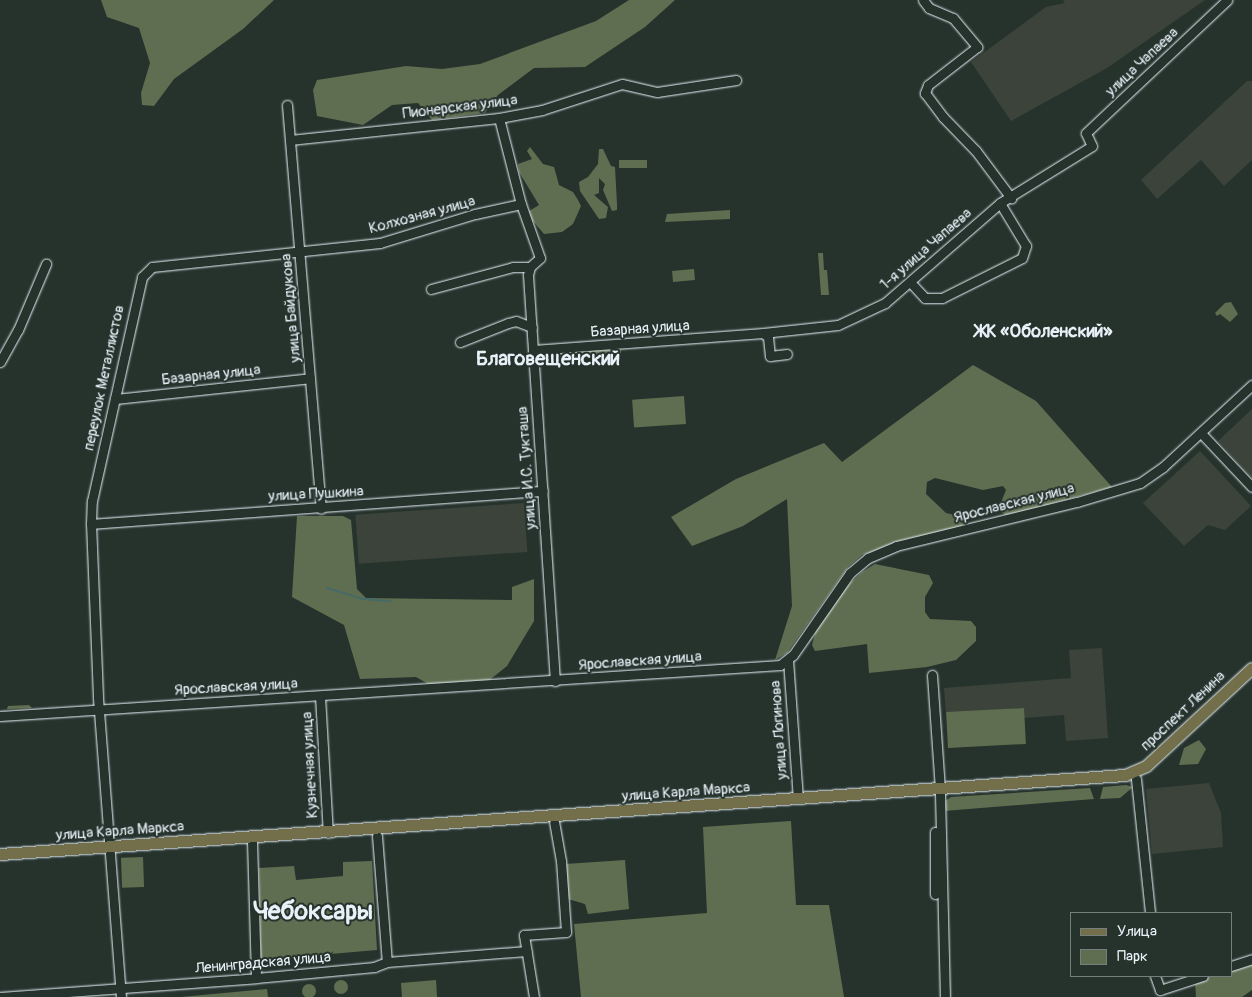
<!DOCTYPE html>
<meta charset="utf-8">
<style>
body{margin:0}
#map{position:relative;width:1252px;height:997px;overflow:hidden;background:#26332d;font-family:Pangolin,sans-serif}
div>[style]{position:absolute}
.built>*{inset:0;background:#3c433a;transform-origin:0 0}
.green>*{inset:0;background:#5f6e50;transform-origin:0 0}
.round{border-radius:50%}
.stream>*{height:2px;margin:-1px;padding:0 1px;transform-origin:1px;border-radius:1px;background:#456a67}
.roads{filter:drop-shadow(0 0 1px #e8f1f8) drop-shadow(0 0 1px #e8f1f8)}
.minor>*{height:9px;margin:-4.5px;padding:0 4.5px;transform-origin:4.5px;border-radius:4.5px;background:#26332d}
.major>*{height:11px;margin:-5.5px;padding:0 5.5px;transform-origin:5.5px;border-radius:5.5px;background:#726f4a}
span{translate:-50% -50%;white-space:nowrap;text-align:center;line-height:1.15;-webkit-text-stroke:4px #26332d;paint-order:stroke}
.street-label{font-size:15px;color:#e8f1f8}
.quarter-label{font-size:18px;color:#e8f1f8;font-weight:700}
.district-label{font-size:20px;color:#e8f1f8;font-weight:700}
.town-label{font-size:25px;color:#e8f1f8;font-weight:700}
.legend{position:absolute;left:1070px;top:912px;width:162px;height:65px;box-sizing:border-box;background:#26332d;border:1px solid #747f7e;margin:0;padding:6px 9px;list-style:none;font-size:15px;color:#e8f1f8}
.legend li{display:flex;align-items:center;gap:10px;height:25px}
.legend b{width:25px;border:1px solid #747f7e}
</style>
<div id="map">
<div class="built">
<i style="clip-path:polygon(1063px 0,1205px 0,1107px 68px,1011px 121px,971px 62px,1046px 7px,1065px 3px)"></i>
<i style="clip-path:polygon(1247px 81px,1252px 81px,1252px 160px,1224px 186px,1201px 160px,1157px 199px,1141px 180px)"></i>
<i style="clip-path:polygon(1252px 409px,1252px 478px,1218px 441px)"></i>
<i style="clip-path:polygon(1200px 451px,1251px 506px,1225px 530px,1208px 525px,1184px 546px,1143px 503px)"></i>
<i style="left:524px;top:503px;width:49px;height:169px;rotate:86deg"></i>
<i style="clip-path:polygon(1102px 648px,1108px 738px,1066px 741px,1064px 715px,1024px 718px,1023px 708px,946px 713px,944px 688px,1071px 678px,1069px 650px)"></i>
<i style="clip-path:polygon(1209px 783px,1221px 813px,1223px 847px,1152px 854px,1146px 789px)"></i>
</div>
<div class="green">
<i style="clip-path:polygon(101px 0,274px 0,243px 29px,174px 79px,154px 106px,142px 105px,141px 93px,150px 63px,139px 28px,107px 17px)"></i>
<i style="clip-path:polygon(629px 0,675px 0,645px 27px,585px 67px,534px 68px,498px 95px,485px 113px,432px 120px,418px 103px,392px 105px,363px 125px,317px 116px,313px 90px,317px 80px,406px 66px,442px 69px,480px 64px,596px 21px)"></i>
<i style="clip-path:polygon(530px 147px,543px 164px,554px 167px,559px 185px,573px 192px,578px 200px,581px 206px,573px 224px,562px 232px,544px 234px,526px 213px,539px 205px,519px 172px,518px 164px,532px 159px,527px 151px)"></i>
<i style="clip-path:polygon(599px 149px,603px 149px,611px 166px,615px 167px,617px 204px,617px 210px,612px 211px,603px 190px,605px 184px,599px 178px,599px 193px,594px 195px,608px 207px,606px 218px,599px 219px,580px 191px,579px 182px,588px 177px,598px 164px)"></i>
<i style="left:647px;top:160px;width:8px;height:28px;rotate:90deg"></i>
<i style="clip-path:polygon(730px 210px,730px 219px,665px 222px,667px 214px)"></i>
<i style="clip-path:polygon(818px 253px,823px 253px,824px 270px,827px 270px,829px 295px,821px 295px)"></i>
<i style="left:694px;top:269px;width:11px;height:22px;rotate:85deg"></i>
<i style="clip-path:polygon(1231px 302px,1238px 314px,1230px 322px,1220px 314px,1217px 316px,1215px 313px,1225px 303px)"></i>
<i style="clip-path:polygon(621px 349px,621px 356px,545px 362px,543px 358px,546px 354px)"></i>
<i style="clip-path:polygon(973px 365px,1036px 401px,1112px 487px,1007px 516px,998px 510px,1006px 490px,1003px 486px,983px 490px,935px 478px,927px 482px,926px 494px,946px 513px,959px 516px,964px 521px,961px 527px,862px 555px,848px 567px,787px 653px,775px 660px,792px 606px,787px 499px,743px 526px,692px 546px,671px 517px,736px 479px,824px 443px,842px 462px)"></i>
<i style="left:684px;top:396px;width:28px;height:52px;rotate:86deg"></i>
<i style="clip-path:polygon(297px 516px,343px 516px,351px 520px,357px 589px,366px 598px,512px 600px,512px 587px,534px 579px,534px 621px,507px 666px,487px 682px,432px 686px,416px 677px,360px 679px,344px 625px,292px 597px)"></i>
<i style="clip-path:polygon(875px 564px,929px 575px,933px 583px,925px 597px,925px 612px,930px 619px,971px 621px,976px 627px,976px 641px,956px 660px,927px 667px,869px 673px,867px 644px,815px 651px,812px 645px,816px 631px,842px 591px,862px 572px)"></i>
<i style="clip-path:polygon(29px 705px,32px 708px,7px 709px,8px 706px)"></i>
<i style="left:1024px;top:708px;width:36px;height:78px;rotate:87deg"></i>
<i style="clip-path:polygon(1199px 740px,1206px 749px,1198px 764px,1179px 765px,1184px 748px)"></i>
<i style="clip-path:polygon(1126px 785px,1133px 787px,1120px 798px,1100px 799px,1103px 787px)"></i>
<i style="clip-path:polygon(1090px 788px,1094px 799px,944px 811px,945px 801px,951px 797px)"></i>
<i style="clip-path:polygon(791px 821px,796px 905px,829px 905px,844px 997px,581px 997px,574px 924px,707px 913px,703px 827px)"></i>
<i style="left:143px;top:857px;width:30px;height:22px;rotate:88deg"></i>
<i style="clip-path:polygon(625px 860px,629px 909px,588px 914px,585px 904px,568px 899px,565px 864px)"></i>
<i style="clip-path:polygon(372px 861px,377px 950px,261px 960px,259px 868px,294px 866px,296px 880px,343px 876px,343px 862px)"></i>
<i style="clip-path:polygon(1252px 963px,1252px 990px,1242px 997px,1196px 997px,1195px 982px,1213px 976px,1231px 976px,1231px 970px)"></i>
<i class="round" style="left:334px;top:980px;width:14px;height:14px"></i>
<i style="clip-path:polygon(436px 980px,437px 997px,402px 997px,401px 983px)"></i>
<i class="round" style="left:302px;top:984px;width:14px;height:14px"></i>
<i style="clip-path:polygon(267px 989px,268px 997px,181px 997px)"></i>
</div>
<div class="stream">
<i style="left:327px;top:588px;width:37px;rotate:17deg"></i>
<i style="left:362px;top:599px;width:29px;rotate:4deg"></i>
</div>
<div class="roads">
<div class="minor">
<i style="left:923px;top:0;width:10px;rotate:53deg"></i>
<i style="left:929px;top:8px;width:26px;rotate:23deg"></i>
<i style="left:953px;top:18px;width:38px;rotate:50deg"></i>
<i style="left:977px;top:47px;width:62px;rotate:142.2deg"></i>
<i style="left:928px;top:85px;width:9px;rotate:111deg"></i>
<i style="left:925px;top:93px;width:30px;rotate:53deg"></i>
<i style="left:943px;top:117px;width:47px;rotate:45.9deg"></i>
<i style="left:976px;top:151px;width:59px;rotate:53.3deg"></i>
<i style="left:287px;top:105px;width:405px;rotate:85.2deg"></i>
<i style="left:499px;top:118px;width:89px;rotate:75.7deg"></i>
<i style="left:521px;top:204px;width:57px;rotate:70.6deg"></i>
<i style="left:540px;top:258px;width:13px;rotate:138deg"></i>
<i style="left:530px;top:267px;width:8px;rotate:104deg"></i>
<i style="left:528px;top:275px;width:407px;rotate:86.2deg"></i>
<i style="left:290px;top:140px;width:210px;rotate:-6deg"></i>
<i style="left:499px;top:118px;width:44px;rotate:-10.5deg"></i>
<i style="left:542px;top:110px;width:84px;rotate:-18deg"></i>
<i style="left:622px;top:84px;width:36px;rotate:13deg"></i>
<i style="left:657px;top:92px;width:80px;rotate:-8.6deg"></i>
<i style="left:910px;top:282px;width:22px;rotate:47deg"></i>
<i style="left:925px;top:298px;width:17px"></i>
<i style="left:942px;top:298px;width:89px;rotate:-26.6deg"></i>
<i style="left:1022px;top:258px;width:13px;rotate:-72deg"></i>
<i style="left:1026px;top:246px;width:50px;rotate:-121.2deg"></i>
<i style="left:431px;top:289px;width:85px;rotate:-15deg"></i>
<i style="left:513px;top:267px;width:17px"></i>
<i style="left:763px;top:333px;width:75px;rotate:-6.1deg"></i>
<i style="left:838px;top:325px;width:52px;rotate:-25.1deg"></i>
<i style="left:885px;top:303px;width:152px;rotate:-41deg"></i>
<i style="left:1000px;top:203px;width:108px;rotate:-31.8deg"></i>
<i style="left:1092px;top:146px;width:14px;rotate:-115deg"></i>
<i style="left:1086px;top:133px;width:194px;rotate:-43.3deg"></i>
<i style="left:460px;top:342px;width:52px;rotate:-21.6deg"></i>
<i style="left:508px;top:323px;width:8px;rotate:-14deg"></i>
<i style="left:516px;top:321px;width:17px;rotate:21deg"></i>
<i style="left:533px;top:350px;width:231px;rotate:-4.2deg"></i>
<i style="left:763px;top:333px;width:6px;rotate:39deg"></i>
<i style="left:768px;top:337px;width:19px;rotate:84deg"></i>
<i style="left:770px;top:356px;width:17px;rotate:-7deg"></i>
<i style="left:0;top:362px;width:37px;rotate:-61deg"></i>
<i style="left:18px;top:330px;width:72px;rotate:-67deg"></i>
<i style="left:115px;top:399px;width:196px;rotate:-6.1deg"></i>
<i style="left:1201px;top:433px;width:74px;rotate:46.6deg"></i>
<i style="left:91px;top:524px;width:453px;rotate:-4.2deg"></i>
<i style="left:788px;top:660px;width:138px;rotate:85.9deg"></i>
<i style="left:932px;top:675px;width:113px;rotate:86deg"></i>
<i style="left:320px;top:696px;width:137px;rotate:86.7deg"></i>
<i style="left:0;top:716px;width:782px;rotate:-3.74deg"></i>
<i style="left:780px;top:665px;width:16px;rotate:-38deg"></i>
<i style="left:793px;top:655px;width:100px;rotate:-55.2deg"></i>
<i style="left:850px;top:573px;width:23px;rotate:-40deg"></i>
<i style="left:868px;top:558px;width:30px;rotate:-23deg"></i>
<i style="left:896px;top:546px;width:186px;rotate:-13.7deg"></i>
<i style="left:1077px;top:502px;width:66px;rotate:-16.8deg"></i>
<i style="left:1140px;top:483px;width:28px;rotate:-35deg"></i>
<i style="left:1163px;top:467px;width:121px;rotate:-42.7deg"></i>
<i style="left:1136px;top:779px;width:135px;rotate:84deg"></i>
<i style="left:940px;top:794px;width:203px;rotate:88.6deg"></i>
<i style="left:935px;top:832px;width:62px;rotate:90deg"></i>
<i style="left:377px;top:836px;width:126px;rotate:85.5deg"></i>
<i style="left:252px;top:841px;width:137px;rotate:88.3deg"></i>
<i style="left:1231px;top:966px;width:22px;rotate:-18deg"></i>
<i style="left:1155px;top:976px;width:15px;rotate:70deg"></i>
<i style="left:1160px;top:990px;width:45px;rotate:-18deg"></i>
<i style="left:0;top:997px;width:257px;rotate:-4.2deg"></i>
<i style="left:256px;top:978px;width:119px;rotate:-5.3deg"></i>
<i style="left:374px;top:967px;width:14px;rotate:-21deg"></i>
<i style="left:387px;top:962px;width:140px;rotate:-4.5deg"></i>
<i style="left:121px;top:997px;width:301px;rotate:-94.4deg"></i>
<i style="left:98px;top:697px;width:173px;rotate:-92.3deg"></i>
<i style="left:91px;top:524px;width:23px;rotate:-88deg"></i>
<i style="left:92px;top:501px;width:230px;rotate:-77.4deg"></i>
<i style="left:142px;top:277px;width:14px;rotate:-45deg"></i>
<i style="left:152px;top:267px;width:229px;rotate:-6deg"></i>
<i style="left:380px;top:243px;width:99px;rotate:-17deg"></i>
<i style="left:475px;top:214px;width:47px;rotate:-12.3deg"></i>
<i style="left:534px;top:997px;width:63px;rotate:-99.2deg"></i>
<i style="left:524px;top:935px;width:42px;rotate:-4.1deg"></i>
<i style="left:566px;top:932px;width:71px;rotate:-94deg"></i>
<i style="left:561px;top:861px;width:39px;rotate:-100deg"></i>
</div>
<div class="major">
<i style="left:0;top:854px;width:1128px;rotate:-4.02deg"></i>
<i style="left:1125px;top:775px;width:23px;rotate:-23deg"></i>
<i style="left:1146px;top:766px;width:144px;rotate:-42.8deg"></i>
</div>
</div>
<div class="street-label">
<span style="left:1142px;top:62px;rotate:-43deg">улица Чапаева</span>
<span style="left:460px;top:107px;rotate:-7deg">Пионерская улица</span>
<span style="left:422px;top:215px;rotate:-15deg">Колхозная улица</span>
<span style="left:926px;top:249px;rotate:-41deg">1-я улица Чапаева</span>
<span style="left:291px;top:308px;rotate:-95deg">улица Байдукова</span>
<span style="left:640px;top:329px;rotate:-4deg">Базарная улица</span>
<span style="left:211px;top:375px;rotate:-6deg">Базарная улица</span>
<span style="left:104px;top:378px;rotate:-78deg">переулок Металлистов</span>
<span style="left:527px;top:468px;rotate:-94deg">улица И.С. Тукташа</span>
<span style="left:316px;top:494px;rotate:-3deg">улица Пушкина</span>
<span style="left:1014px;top:503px;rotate:-14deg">Ярославская улица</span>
<span style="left:640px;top:661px;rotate:-4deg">Ярославская улица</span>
<span style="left:236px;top:687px;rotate:-3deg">Ярославская улица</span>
<span style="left:1183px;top:711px;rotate:-43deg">проспект Ленина</span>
<span style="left:779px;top:730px;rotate:-94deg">улица Логинова</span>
<span style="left:310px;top:765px;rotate:-93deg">Кузнечная улица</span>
<span style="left:686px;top:792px;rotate:-4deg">улица Карла Маркса</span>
<span style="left:120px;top:831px;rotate:-4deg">улица Карла Маркса</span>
<span style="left:263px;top:963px;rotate:-5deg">Ленинградская улица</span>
</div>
<div class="quarter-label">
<span style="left:1044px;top:332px">ЖК «Оболенский»</span>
</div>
<div class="district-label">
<span style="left:548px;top:358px">Благовещенский</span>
</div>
<div class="town-label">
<span style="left:313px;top:912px">Чебоксары</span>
</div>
<ul class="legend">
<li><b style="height:6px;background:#726f4a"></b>Улица</li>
<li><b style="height:14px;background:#5f6e50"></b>Парк</li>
</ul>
</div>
